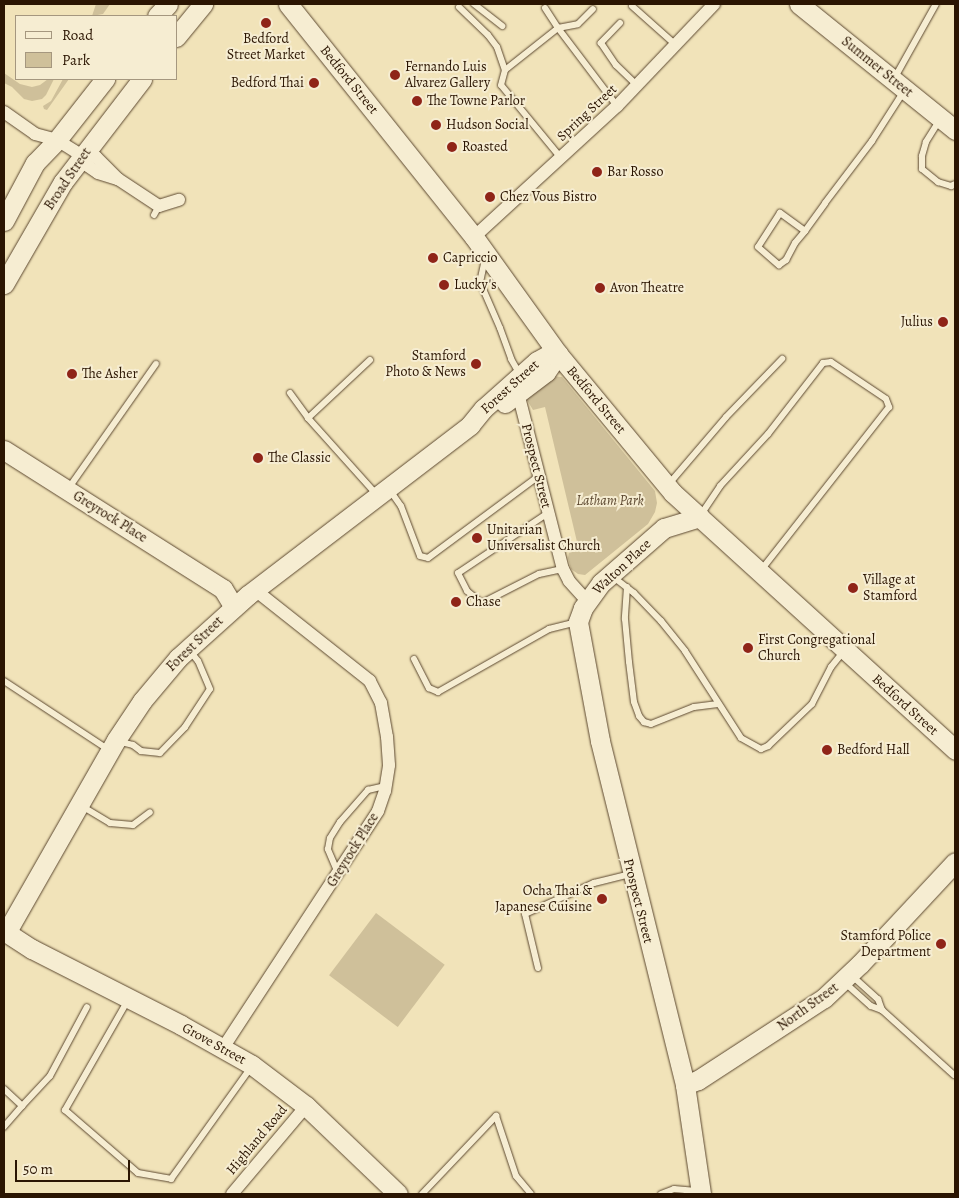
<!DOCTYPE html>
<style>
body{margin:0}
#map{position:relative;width:959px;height:1198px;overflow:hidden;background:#f1e3b9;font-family:Alegreya,serif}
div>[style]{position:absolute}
.green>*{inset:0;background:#cfc09a;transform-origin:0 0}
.roads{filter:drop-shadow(0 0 1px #5c4830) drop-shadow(0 0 1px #5c4830)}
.lane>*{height:6px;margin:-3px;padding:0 3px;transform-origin:3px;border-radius:3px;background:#f6edd2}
.street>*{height:12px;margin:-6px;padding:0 6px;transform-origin:6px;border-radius:6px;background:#f6edd2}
.secondary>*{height:19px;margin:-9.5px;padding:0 9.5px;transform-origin:9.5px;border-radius:9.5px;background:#f6edd2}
.dots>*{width:14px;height:14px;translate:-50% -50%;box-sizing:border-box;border:2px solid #f6edd2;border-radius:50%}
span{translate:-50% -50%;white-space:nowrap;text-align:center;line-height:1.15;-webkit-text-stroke:4px #f6edd2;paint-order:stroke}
.poi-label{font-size:14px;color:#2b1502}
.left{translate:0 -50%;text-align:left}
.right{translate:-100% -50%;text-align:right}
.street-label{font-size:14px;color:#2b1502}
.park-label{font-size:14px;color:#5c4830;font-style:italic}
.frame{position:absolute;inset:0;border:5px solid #2b1502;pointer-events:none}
.legend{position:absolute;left:15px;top:15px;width:162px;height:65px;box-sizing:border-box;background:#f6edd2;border:1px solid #a5977f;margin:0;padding:6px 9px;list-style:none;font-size:15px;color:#2b1502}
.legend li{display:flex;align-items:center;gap:10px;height:25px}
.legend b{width:25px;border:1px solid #a5977f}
.scale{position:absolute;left:15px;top:1160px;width:115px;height:22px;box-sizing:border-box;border:2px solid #2b1502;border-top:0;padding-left:6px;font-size:15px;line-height:18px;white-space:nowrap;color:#2b1502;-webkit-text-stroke:4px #f6edd2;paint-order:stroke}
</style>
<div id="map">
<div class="green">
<i style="clip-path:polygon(96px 4px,110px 4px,103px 14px,92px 16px)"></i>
<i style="clip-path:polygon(4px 73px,20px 84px,32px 87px,40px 85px,48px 79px,54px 79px,46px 95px,42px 99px,32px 101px,24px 99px,12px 87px,4px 83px)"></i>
<i style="clip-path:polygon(63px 79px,69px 79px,47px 110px,44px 109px,43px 106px,51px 101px)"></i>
<i style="clip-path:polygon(550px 376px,562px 377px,655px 491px,657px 503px,655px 512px,648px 524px,585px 575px,578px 574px,571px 569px,568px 558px,569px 551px,578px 546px,545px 407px,533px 410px,527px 400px,530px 391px)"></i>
<i style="left:376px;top:913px;width:86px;height:78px;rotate:37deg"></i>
</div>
<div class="roads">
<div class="lane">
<i style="left:474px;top:4px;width:36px;rotate:38deg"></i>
<i style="left:632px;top:6px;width:59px;rotate:41.6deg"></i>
<i style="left:459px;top:7px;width:40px;rotate:44deg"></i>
<i style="left:488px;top:35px;width:15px;rotate:53deg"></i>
<i style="left:497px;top:47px;width:24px;rotate:71deg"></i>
<i style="left:545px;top:8px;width:24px;rotate:57deg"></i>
<i style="left:558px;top:28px;width:20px;rotate:-11deg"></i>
<i style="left:578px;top:24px;width:21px;rotate:-45deg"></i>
<i style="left:620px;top:23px;width:28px;rotate:134deg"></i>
<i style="left:601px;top:43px;width:27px;rotate:56deg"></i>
<i style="left:616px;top:65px;width:30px;rotate:44deg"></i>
<i style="left:894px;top:79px;width:86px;rotate:-60.8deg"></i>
<i style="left:939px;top:121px;width:25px;rotate:122deg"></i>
<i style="left:926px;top:142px;width:15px;rotate:106deg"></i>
<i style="left:922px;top:156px;width:13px;rotate:90deg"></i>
<i style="left:922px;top:169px;width:21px;rotate:39deg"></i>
<i style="left:938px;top:182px;width:14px;rotate:17deg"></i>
<i style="left:951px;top:186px;width:4px;rotate:-27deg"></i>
<i style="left:561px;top:158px;width:94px;rotate:-129.4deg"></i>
<i style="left:501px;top:85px;width:16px;rotate:-75deg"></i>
<i style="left:505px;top:70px;width:68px;rotate:-38.4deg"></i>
<i style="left:558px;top:28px;width:98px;rotate:52.9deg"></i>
<i style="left:154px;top:215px;width:10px;rotate:-61deg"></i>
<i style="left:805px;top:231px;width:31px;rotate:-144deg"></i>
<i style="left:780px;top:213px;width:40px;rotate:122.9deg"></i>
<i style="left:758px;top:247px;width:28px;rotate:41deg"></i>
<i style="left:779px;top:265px;width:9px;rotate:-36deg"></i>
<i style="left:786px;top:260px;width:19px;rotate:-62deg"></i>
<i style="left:795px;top:243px;width:16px;rotate:-50deg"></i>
<i style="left:805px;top:231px;width:34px;rotate:-54deg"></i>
<i style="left:825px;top:203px;width:78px;rotate:-52.8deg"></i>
<i style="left:872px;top:141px;width:59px;rotate:-57.4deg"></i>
<i style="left:485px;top:259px;width:24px;rotate:102deg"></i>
<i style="left:480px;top:282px;width:50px;rotate:66.5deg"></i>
<i style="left:500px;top:328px;width:33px;rotate:70deg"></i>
<i style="left:511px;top:359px;width:16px;rotate:60deg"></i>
<i style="left:370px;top:360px;width:85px;rotate:136.9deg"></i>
<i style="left:308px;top:418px;width:103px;rotate:48.1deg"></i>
<i style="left:290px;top:393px;width:31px;rotate:54deg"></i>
<i style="left:668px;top:485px;width:89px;rotate:-49.5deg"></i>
<i style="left:726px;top:417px;width:81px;rotate:-46deg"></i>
<i style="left:68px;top:489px;width:153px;rotate:-54.9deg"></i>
<i style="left:389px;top:489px;width:21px;rotate:55deg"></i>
<i style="left:401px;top:506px;width:53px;rotate:69.2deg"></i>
<i style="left:420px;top:556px;width:8px;rotate:14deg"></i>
<i style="left:428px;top:558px;width:138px;rotate:-36.5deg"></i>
<i style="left:548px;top:513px;width:108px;rotate:146.3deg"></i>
<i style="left:458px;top:573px;width:20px;rotate:63deg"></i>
<i style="left:467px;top:591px;width:19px;rotate:39deg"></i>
<i style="left:482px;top:603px;width:64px;rotate:-27deg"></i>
<i style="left:539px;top:574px;width:25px;rotate:-12deg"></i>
<i style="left:700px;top:516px;width:36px;rotate:-56deg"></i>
<i style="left:720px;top:486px;width:71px;rotate:-47.3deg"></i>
<i style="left:768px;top:434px;width:90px;rotate:-52.2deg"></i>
<i style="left:823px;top:363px;width:8px;rotate:-7deg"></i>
<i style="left:831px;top:362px;width:66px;rotate:33.9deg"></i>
<i style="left:886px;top:399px;width:9px;rotate:69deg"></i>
<i style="left:889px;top:407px;width:207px;rotate:128.1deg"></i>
<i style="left:612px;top:576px;width:28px;rotate:38deg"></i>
<i style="left:634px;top:593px;width:39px;rotate:46deg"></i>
<i style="left:661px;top:621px;width:38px;rotate:51deg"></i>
<i style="left:685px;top:651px;width:103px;rotate:57.2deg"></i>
<i style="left:741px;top:738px;width:23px;rotate:29deg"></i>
<i style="left:761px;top:749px;width:8px;rotate:-23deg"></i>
<i style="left:768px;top:746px;width:61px;rotate:-43.7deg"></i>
<i style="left:812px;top:704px;width:42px;rotate:-62.8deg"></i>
<i style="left:831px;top:667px;width:21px;rotate:-51deg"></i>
<i style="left:627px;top:587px;width:32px;rotate:94deg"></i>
<i style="left:625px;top:619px;width:43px;rotate:84.7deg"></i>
<i style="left:629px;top:662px;width:40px;rotate:82.9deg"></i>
<i style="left:634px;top:702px;width:15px;rotate:70deg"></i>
<i style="left:639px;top:716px;width:8px;rotate:50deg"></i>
<i style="left:644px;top:722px;width:7px;rotate:16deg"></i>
<i style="left:651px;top:724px;width:46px;rotate:-21.6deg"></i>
<i style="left:694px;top:707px;width:24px;rotate:-7deg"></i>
<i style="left:414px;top:659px;width:33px;rotate:63deg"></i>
<i style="left:429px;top:688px;width:10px;rotate:24deg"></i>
<i style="left:438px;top:692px;width:128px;rotate:-29.6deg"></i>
<i style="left:549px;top:629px;width:29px;rotate:-14deg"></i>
<i style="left:4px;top:681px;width:126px;rotate:33.3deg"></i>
<i style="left:117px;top:741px;width:16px;rotate:14deg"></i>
<i style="left:133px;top:745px;width:10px;rotate:37deg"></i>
<i style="left:141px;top:751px;width:19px;rotate:6deg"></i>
<i style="left:160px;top:753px;width:36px;rotate:-46deg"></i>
<i style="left:185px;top:727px;width:45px;rotate:-56.7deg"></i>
<i style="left:210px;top:689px;width:30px;rotate:-113deg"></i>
<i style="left:198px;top:661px;width:14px;rotate:-129deg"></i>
<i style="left:80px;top:805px;width:35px;rotate:31deg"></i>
<i style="left:110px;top:823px;width:23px;rotate:5deg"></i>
<i style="left:133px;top:825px;width:21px;rotate:-37deg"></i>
<i style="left:338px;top:873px;width:26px;rotate:-113deg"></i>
<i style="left:328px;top:849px;width:11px;rotate:-80deg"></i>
<i style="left:330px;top:838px;width:19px;rotate:-58deg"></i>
<i style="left:340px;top:822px;width:43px;rotate:-48.8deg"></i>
<i style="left:368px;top:790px;width:18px;rotate:-13deg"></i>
<i style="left:538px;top:968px;width:56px;rotate:-103.5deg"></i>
<i style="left:525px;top:914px;width:76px;rotate:-24.2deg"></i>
<i style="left:594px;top:883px;width:37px;rotate:-14deg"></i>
<i style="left:850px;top:974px;width:38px;rotate:42deg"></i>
<i style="left:878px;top:999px;width:12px;rotate:70deg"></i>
<i style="left:844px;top:982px;width:36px;rotate:42deg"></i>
<i style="left:871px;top:1006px;width:12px;rotate:20deg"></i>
<i style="left:882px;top:1010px;width:97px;rotate:42.1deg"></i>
<i style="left:128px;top:1000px;width:127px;rotate:119.8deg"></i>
<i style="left:65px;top:1110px;width:96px;rotate:40.8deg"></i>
<i style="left:138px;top:1173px;width:34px;rotate:10deg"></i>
<i style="left:171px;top:1179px;width:139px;rotate:-54.4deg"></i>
<i style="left:4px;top:1089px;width:25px;rotate:43deg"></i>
<i style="left:22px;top:1106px;width:28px;rotate:131deg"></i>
<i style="left:22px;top:1106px;width:41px;rotate:-47deg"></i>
<i style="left:50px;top:1076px;width:78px;rotate:-61.8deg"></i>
<i style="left:422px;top:1194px;width:108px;rotate:-46.5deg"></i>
<i style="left:496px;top:1116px;width:63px;rotate:71.6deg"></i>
<i style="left:516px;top:1176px;width:23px;rotate:50deg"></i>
<i style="left:661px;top:1194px;width:14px;rotate:-21deg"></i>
<i style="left:674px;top:1189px;width:25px;rotate:5deg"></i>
</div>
<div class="street">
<i style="left:4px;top:112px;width:38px;rotate:35deg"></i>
<i style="left:35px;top:134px;width:23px;rotate:15deg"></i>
<i style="left:57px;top:140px;width:31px;rotate:32deg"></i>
<i style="left:83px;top:156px;width:11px;rotate:63deg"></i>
<i style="left:88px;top:166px;width:12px;rotate:35deg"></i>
<i style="left:98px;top:173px;width:21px;rotate:17deg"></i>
<i style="left:83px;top:156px;width:13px;rotate:4deg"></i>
<i style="left:96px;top:157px;width:31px;rotate:45deg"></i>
<i style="left:118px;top:179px;width:49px;rotate:33.4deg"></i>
<i style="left:159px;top:206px;width:21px;rotate:-17deg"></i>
<i style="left:474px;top:237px;width:194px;rotate:-42.5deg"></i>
<i style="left:617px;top:106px;width:141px;rotate:-46.4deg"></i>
<i style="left:515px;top:389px;width:5px;rotate:53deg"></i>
<i style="left:518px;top:393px;width:182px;rotate:75.7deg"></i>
<i style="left:563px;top:569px;width:13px;rotate:63deg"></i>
<i style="left:569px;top:581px;width:27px;rotate:48deg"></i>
<i style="left:223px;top:1048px;width:283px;rotate:-56.8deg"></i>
<i style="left:378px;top:811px;width:21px;rotate:-71deg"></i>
<i style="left:385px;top:791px;width:26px;rotate:-81deg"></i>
<i style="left:389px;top:765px;width:28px;rotate:-94deg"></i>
<i style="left:387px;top:737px;width:35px;rotate:-100deg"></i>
<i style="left:381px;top:703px;width:25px;rotate:-117deg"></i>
<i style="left:370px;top:681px;width:147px;rotate:-141.6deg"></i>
<i style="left:232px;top:1194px;width:115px;rotate:-49.9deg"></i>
</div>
<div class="secondary">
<i style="left:288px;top:4px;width:298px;rotate:51.4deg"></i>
<i style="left:474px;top:237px;width:144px;rotate:54.3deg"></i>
<i style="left:558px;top:354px;width:180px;rotate:50.4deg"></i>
<i style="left:673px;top:493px;width:382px;rotate:42.3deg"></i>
<i style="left:799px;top:4px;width:201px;rotate:38.9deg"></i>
<i style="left:157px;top:16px;width:16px;rotate:-47deg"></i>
<i style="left:176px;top:37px;width:43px;rotate:-50.7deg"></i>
<i style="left:4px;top:221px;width:66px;rotate:-61.9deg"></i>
<i style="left:35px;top:163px;width:32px;rotate:-46deg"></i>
<i style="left:57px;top:140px;width:78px;rotate:-51.8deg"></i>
<i style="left:4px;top:284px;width:118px;rotate:-60deg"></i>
<i style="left:63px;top:182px;width:130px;rotate:-52.5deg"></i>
<i style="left:505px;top:403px;width:51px;rotate:-37.1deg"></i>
<i style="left:546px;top:372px;width:22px;rotate:-56deg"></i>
<i style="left:4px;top:450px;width:259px;rotate:32.4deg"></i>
<i style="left:223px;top:589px;width:21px;rotate:59deg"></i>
<i style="left:700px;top:517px;width:38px;rotate:163deg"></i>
<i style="left:664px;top:528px;width:84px;rotate:138.9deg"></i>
<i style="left:601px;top:583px;width:31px;rotate:126deg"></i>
<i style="left:583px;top:608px;width:15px;rotate:110deg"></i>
<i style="left:578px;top:622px;width:121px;rotate:79.5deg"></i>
<i style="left:600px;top:741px;width:354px;rotate:76.1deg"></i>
<i style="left:685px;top:1085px;width:110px;rotate:81.6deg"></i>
<i style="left:4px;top:931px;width:33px;rotate:33deg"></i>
<i style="left:32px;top:949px;width:167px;rotate:27deg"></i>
<i style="left:181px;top:1025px;width:81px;rotate:29.4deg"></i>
<i style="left:252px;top:1065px;width:68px;rotate:37.2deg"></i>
<i style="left:306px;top:1106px;width:127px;rotate:43.7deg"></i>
<i style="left:6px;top:933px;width:222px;rotate:-60.3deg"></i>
<i style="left:116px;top:740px;width:47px;rotate:-56.3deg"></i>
<i style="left:142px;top:701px;width:56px;rotate:-50.1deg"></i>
<i style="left:178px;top:658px;width:94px;rotate:-42deg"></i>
<i style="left:248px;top:595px;width:280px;rotate:-37.4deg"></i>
<i style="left:470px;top:425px;width:21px;rotate:-51deg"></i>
<i style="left:483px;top:409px;width:72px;rotate:-41.6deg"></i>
<i style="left:537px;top:361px;width:13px;rotate:-29deg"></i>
<i style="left:548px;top:355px;width:10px;rotate:-6deg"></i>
<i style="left:685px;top:1085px;width:14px;rotate:-21deg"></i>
<i style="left:698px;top:1080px;width:150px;rotate:-33.1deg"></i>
<i style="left:824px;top:998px;width:50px;rotate:-43.4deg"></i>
<i style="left:860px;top:964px;width:139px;rotate:-47deg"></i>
</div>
</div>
<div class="dots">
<i style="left:266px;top:23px;background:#8f2418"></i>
<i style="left:395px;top:75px;background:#8f2418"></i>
<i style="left:314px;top:83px;background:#8f2418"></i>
<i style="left:417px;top:101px;background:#8f2418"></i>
<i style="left:436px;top:125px;background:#8f2418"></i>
<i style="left:452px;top:147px;background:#8f2418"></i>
<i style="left:597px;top:172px;background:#8f2418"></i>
<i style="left:490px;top:197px;background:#8f2418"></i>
<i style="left:433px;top:258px;background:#8f2418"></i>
<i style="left:444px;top:285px;background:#8f2418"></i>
<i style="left:600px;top:288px;background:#8f2418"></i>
<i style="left:943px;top:322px;background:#8f2418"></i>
<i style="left:476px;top:364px;background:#8f2418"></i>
<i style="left:72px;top:374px;background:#8f2418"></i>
<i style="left:258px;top:458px;background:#8f2418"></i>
<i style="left:477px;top:538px;background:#8f2418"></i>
<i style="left:853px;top:588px;background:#8f2418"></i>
<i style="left:456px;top:602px;background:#8f2418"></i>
<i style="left:748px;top:648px;background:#8f2418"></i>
<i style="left:827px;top:750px;background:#8f2418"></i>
<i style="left:602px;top:899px;background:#8f2418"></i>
<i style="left:941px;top:944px;background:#8f2418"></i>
</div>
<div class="poi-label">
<span style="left:266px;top:47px">Bedford<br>Street Market</span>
<span class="left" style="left:405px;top:75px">Fernando Luis<br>Alvarez Gallery</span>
<span class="right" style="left:304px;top:83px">Bedford Thai</span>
<span class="left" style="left:427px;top:101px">The Towne Parlor</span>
<span class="left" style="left:446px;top:125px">Hudson Social</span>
<span class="left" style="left:462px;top:147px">Roasted</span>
<span class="left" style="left:607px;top:172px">Bar Rosso</span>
<span class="left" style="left:500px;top:197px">Chez Vous Bistro</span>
<span class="left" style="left:443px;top:258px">Capriccio</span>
<span class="left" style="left:454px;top:285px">Lucky's</span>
<span class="left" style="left:610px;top:288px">Avon Theatre</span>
<span class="right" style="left:933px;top:322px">Julius</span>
<span class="right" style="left:466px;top:364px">Stamford<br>Photo &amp; News</span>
<span class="left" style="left:82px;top:374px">The Asher</span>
<span class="left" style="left:268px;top:458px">The Classic</span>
<span class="left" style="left:487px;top:538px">Unitarian<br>Universalist Church</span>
<span class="left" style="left:863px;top:588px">Village at<br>Stamford</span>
<span class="left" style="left:466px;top:602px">Chase</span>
<span class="left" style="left:758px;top:648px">First Congregational<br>Church</span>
<span class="left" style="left:837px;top:750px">Bedford Hall</span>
<span class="right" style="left:592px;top:899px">Ocha Thai &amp;<br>Japanese Cuisine</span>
<span class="right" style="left:931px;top:944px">Stamford Police<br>Department</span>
</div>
<div class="street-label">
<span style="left:877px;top:67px;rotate:39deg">Summer Street</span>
<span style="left:349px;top:80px;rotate:51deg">Bedford Street</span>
<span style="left:587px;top:113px;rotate:-43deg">Spring Street</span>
<span style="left:68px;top:179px;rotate:-56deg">Broad Street</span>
<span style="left:510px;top:387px;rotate:-42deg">Forest Street</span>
<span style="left:596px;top:400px;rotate:50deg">Bedford Street</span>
<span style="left:536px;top:466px;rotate:76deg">Prospect Street</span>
<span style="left:110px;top:517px;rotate:32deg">Greyrock Place</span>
<span style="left:622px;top:567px;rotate:-43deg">Walton Place</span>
<span style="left:195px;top:644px;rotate:-44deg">Forest Street</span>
<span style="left:905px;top:705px;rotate:42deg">Bedford Street</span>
<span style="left:353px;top:850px;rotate:-58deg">Greyrock Place</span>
<span style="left:638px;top:901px;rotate:76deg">Prospect Street</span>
<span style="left:808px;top:1007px;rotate:-36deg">North Street</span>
<span style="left:214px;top:1044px;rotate:29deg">Grove Street</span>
<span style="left:257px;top:1140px;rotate:-50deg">Highland Road</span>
</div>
<div class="park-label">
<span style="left:610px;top:501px">Latham Park</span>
</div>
<div class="frame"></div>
<ul class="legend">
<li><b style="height:6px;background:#f6edd2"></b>Road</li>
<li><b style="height:14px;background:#cfc09a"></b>Park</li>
</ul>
<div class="scale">50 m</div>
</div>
